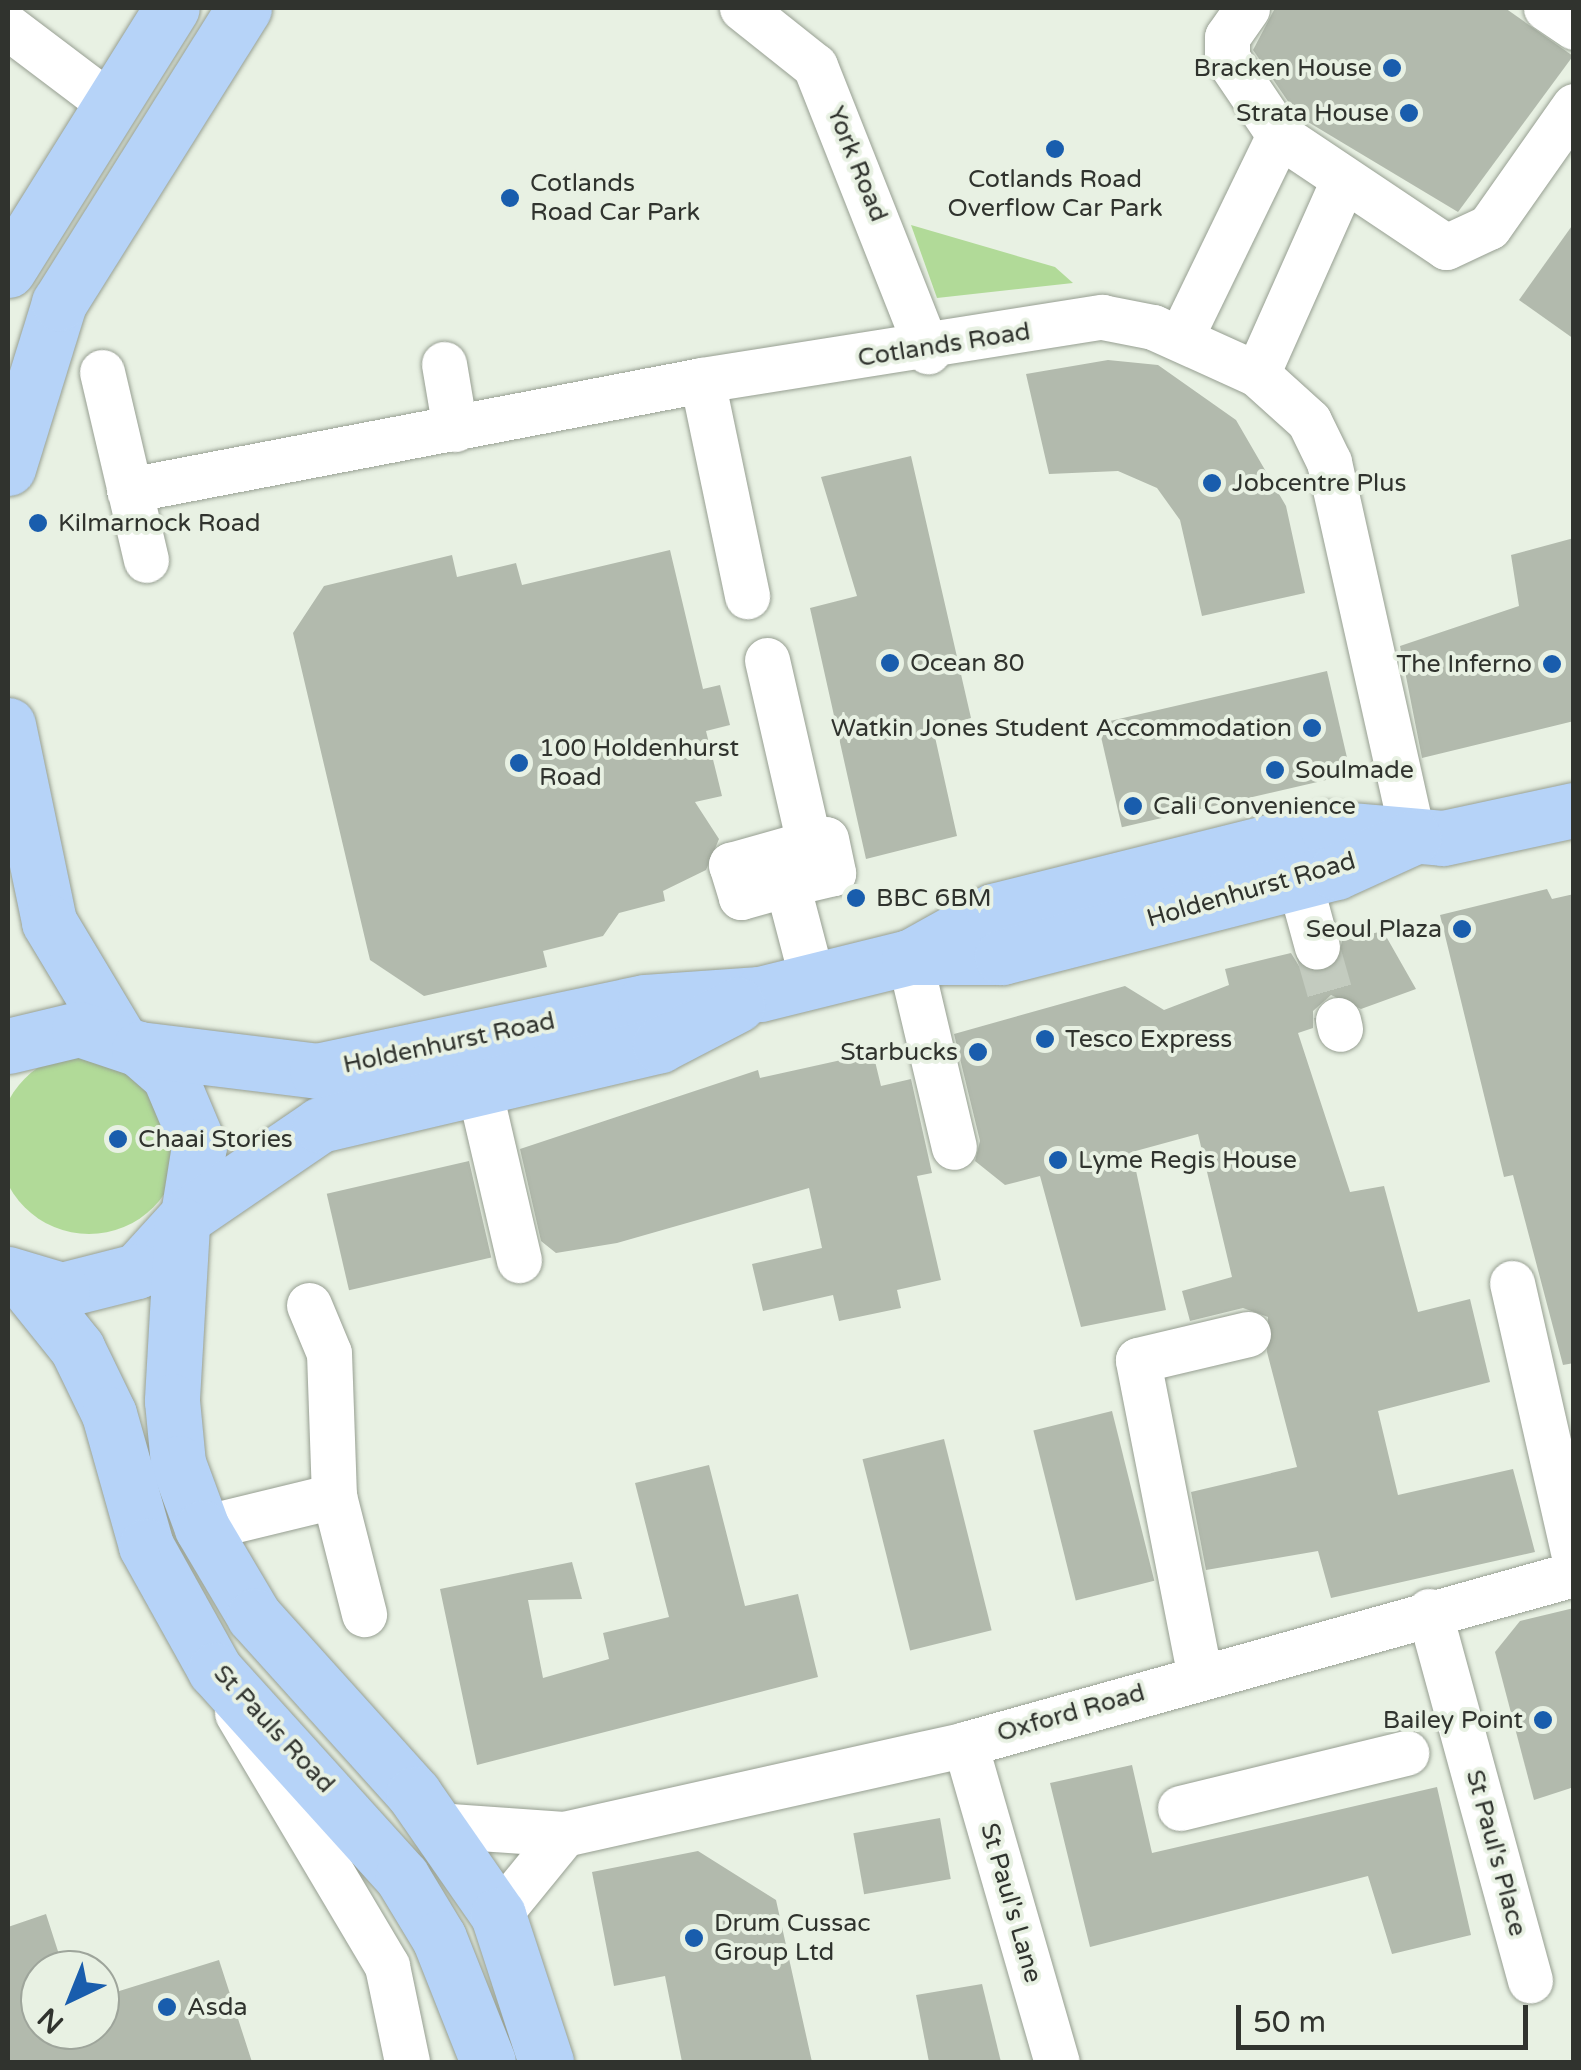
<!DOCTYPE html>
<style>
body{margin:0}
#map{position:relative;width:1581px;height:2070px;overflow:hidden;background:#e8f1e3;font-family:"Varela Round",sans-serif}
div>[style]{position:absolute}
.green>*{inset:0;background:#b1da98}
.round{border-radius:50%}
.building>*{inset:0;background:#b2baad;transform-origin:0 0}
.minor-tunnel>*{height:45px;margin-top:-22.5px;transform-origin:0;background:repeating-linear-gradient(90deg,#c3cbbf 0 45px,transparent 0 67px)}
.roads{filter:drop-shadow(0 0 2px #979f92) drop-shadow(0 0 2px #979f92)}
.minor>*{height:45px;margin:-22.5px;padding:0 22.5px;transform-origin:22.5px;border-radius:22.5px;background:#fff}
.major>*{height:55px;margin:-27.5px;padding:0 27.5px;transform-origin:27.5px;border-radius:27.5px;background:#b6d3f8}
.dots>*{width:28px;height:28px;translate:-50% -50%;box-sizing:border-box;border:5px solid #e8f1e3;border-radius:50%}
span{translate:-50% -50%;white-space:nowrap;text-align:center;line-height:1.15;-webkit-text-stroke:8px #e8f1e3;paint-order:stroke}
.poi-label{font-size:25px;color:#30332e}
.right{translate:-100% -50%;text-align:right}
.left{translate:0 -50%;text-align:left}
.street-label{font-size:25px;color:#30332e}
.frame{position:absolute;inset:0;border:10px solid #30332e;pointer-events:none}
.north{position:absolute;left:20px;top:1950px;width:100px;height:100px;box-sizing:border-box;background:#e8f1e3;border:2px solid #9ea59b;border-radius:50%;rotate:223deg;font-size:28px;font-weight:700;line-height:40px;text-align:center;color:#30332e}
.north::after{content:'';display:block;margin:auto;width:35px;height:45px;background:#195dad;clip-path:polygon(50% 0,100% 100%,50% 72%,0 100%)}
.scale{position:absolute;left:1236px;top:2005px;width:292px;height:45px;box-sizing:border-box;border:5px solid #30332e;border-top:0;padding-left:12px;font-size:30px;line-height:35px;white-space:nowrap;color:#30332e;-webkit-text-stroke:8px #e8f1e3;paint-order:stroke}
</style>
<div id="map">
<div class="green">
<i style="clip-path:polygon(911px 225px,1055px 267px,1073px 283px,937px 298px)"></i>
<i class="round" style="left:-2px;top:1052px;width:182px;height:182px"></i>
</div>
<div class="building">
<i style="clip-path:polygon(1275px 8px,1505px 8px,1573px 56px,1458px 212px,1298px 116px,1253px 50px)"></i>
<i style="clip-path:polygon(1574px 223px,1574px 339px,1519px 300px)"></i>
<i style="clip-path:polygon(1108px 360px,1158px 365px,1236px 420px,1286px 506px,1305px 593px,1202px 616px,1180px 520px,1157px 488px,1118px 471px,1049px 474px,1026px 374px)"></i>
<i style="clip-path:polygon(911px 456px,971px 718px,933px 728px,957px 836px,866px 859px,810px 608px,857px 596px,821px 477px)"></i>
<i style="clip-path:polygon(1574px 538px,1574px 721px,1422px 758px,1400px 646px,1519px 606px,1511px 555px)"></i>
<i style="clip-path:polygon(670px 550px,703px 689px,720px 685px,730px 725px,706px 731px,722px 796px,695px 802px,719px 839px,706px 870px,663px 891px,665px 901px,619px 913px,603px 936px,543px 951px,547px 967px,424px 996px,370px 960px,293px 633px,324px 586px,452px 555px,457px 577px,516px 563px,522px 585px)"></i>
<i style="left:1327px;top:671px;width:106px;height:235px;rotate:77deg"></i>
<i style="clip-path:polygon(1547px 889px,1552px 899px,1574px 894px,1574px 1363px,1563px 1365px,1513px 1175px,1504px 1177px,1440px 915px)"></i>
<i style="clip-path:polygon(1383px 931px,1416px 989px,1361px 1009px,1331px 995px,1313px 1011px,1313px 1028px,1298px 1033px,1350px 1192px,1384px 1186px,1418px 1312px,1470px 1299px,1490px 1382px,1378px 1411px,1398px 1495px,1513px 1469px,1535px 1552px,1331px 1598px,1318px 1551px,1206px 1570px,1191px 1492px,1297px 1467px,1267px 1352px,1268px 1317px,1243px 1308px,1190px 1321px,1182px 1291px,1232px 1277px,1198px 1134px,1132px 1152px,1166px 1310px,1081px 1327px,1040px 1176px,1005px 1185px,975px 1161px,980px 1141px,954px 1034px,1125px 986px,1164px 1010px,1229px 985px,1225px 969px,1291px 953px,1299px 966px,1323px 972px,1336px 965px,1342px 941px)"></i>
<i style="clip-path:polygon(873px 1053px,881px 1086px,911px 1079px,932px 1173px,917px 1176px,941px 1280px,897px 1290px,901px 1308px,839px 1321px,833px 1295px,763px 1311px,752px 1264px,822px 1248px,809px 1188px,617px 1243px,556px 1253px,541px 1241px,520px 1149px,758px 1070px,760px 1078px)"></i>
<i style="left:469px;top:1161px;width:99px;height:146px;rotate:77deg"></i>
<i style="left:1112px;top:1411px;width:175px;height:81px;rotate:76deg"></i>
<i style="left:944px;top:1439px;width:197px;height:84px;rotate:76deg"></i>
<i style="clip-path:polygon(709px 1465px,745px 1606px,798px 1594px,818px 1677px,477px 1765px,440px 1589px,572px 1562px,582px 1599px,528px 1600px,543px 1678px,609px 1659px,603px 1633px,669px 1617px,635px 1483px)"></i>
<i style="clip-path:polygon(1574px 1608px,1574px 1787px,1534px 1800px,1495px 1652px,1520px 1621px)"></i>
<i style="clip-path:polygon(1132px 1765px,1152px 1853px,1437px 1787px,1471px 1935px,1392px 1954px,1368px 1876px,1090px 1947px,1050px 1783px)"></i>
<i style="left:940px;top:1818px;width:62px;height:88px;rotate:80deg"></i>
<i style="clip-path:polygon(698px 1851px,776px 1900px,812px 2062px,682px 2062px,665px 1976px,614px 1986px,592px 1872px)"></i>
<i style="clip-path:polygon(46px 1914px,64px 1970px,40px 1970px,40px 2030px,100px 2030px,100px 1997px,219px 1960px,252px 2062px,8px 2062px,8px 1927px)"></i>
<i style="clip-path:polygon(982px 1984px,1001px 2062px,929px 2062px,916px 1995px)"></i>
</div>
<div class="minor-tunnel">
<i style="left:1317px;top:947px;width:76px;rotate:74deg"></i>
</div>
<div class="roads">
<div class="minor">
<i style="left:742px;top:8px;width:93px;rotate:38.5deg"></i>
<i style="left:815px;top:66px;width:307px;rotate:68.4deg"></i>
<i style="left:1546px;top:8px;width:34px;rotate:34deg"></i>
<i style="left:8px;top:27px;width:124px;rotate:37.1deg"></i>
<i style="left:1279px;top:135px;width:201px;rotate:33.8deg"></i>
<i style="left:1446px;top:247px;width:47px;rotate:-24.9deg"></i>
<i style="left:1489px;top:227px;width:148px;rotate:-54.9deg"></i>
<i style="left:1181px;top:337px;width:225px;rotate:-64.1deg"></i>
<i style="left:1279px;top:135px;width:93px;rotate:-124deg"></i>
<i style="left:1227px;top:58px;width:21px;rotate:-90deg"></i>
<i style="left:1227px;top:37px;width:35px;rotate:-55deg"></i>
<i style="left:444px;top:364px;width:66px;rotate:80.4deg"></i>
<i style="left:102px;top:372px;width:193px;rotate:76.8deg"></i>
<i style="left:1257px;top:374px;width:211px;rotate:-66deg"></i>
<i style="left:702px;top:380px;width:221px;rotate:78.2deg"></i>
<i style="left:129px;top:490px;width:583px;rotate:-10.87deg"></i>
<i style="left:702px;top:380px;width:405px;rotate:-9deg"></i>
<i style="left:1102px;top:317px;width:52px;rotate:11.1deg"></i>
<i style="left:1153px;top:327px;width:114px;rotate:24.3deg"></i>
<i style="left:1257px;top:374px;width:70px;rotate:42.1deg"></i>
<i style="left:1309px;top:421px;width:46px;rotate:64deg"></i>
<i style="left:1329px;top:462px;width:384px;rotate:77.4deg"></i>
<i style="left:767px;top:660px;width:188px;rotate:77.1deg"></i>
<i style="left:809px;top:843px;width:17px;rotate:-13deg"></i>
<i style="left:826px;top:839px;width:35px;rotate:78deg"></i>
<i style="left:833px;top:873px;width:47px;rotate:166.6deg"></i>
<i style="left:787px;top:884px;width:98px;rotate:75.3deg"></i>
<i style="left:1299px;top:881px;width:68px;rotate:74.7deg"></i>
<i style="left:787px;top:884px;width:48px;rotate:164.2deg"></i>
<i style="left:741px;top:897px;width:34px;rotate:-107deg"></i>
<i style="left:731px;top:865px;width:81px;rotate:-15.8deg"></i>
<i style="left:909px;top:957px;width:195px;rotate:76.7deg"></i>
<i style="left:1338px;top:1020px;width:9px;rotate:77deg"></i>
<i style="left:478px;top:1084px;width:181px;rotate:76.9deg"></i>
<i style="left:1512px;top:1283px;width:279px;rotate:77.2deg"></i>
<i style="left:309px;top:1305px;width:52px;rotate:67.4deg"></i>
<i style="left:329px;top:1353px;width:143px;rotate:88deg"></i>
<i style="left:334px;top:1496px;width:122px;rotate:75.7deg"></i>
<i style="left:202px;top:1528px;width:136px;rotate:-13.6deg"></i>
<i style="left:1429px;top:1611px;width:383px;rotate:74.7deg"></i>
<i style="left:1200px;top:1677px;width:323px;rotate:-101.1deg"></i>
<i style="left:1138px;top:1360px;width:113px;rotate:-13.3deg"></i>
<i style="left:237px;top:1713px;width:294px;rotate:59.3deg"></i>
<i style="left:387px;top:1966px;width:98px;rotate:78.2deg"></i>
<i style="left:965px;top:1744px;width:331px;rotate:73.9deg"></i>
<i style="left:1180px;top:1808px;width:233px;rotate:-13.7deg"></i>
<i style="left:436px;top:1825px;width:128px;rotate:4deg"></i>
<i style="left:564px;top:1834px;width:411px;rotate:-12.6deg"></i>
<i style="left:965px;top:1744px;width:632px;rotate:-15.6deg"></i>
<i style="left:498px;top:1915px;width:104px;rotate:-50.8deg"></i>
</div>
<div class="major">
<i style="left:8px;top:270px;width:309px;rotate:-58deg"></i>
<i style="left:8px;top:468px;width:173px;rotate:-72.8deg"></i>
<i style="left:59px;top:303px;width:348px;rotate:-57.9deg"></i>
<i style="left:8px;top:725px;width:201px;rotate:78.2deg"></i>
<i style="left:49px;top:922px;width:138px;rotate:59deg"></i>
<i style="left:912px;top:956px;width:93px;rotate:-29.1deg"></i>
<i style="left:993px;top:911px;width:344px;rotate:-14deg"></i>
<i style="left:1327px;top:828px;width:116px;rotate:4.9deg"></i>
<i style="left:1443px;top:838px;width:134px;rotate:-12.1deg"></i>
<i style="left:8px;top:1046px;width:73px;rotate:-13.5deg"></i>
<i style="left:79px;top:1029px;width:63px;rotate:18.4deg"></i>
<i style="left:139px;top:1049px;width:40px;rotate:41deg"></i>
<i style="left:169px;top:1075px;width:77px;rotate:67.1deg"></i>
<i style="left:199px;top:1146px;width:70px;rotate:99.1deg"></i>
<i style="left:188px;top:1215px;width:76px;rotate:132.3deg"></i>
<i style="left:137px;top:1271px;width:77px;rotate:165.8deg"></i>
<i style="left:62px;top:1290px;width:56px;rotate:-163.5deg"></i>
<i style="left:139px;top:1049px;width:179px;rotate:7deg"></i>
<i style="left:317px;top:1071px;width:335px;rotate:-11.9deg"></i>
<i style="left:645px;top:1002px;width:115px;rotate:-4deg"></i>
<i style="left:760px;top:994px;width:154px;rotate:-13.9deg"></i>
<i style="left:909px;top:957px;width:93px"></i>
<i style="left:1002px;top:957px;width:345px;rotate:-14.3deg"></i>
<i style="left:1336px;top:872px;width:85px;rotate:-24.4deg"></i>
<i style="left:188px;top:1215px;width:160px;rotate:-34.3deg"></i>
<i style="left:320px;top:1125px;width:349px;rotate:-13.2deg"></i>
<i style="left:660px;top:1045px;width:87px;rotate:-27.5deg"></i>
<i style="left:182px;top:1225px;width:176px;rotate:93.3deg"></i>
<i style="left:172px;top:1401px;width:62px;rotate:84.5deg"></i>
<i style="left:178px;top:1463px;width:69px;rotate:69.7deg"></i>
<i style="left:202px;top:1528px;width:102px;rotate:59.4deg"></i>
<i style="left:254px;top:1616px;width:239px;rotate:48deg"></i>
<i style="left:414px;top:1794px;width:147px;rotate:55.2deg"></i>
<i style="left:498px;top:1915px;width:155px;rotate:71.9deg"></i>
<i style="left:24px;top:1282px;width:85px;rotate:51.2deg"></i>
<i style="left:77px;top:1348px;width:73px;rotate:64.1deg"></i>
<i style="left:109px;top:1414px;width:137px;rotate:74.3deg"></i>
<i style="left:146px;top:1546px;width:142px;rotate:60.9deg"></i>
<i style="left:215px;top:1670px;width:279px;rotate:47.9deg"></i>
<i style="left:402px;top:1877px;width:71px;rotate:58.8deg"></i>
<i style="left:439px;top:1938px;width:133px;rotate:68.4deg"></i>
</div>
</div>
<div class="dots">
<i style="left:1392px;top:68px;background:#195dad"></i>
<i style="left:1409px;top:113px;background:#195dad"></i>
<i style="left:1055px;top:149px;background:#195dad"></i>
<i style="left:510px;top:198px;background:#195dad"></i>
<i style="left:1212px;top:483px;background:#195dad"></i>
<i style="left:38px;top:523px;background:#195dad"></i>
<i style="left:890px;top:663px;background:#195dad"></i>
<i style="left:1552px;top:664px;background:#195dad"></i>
<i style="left:1312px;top:728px;background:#195dad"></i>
<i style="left:519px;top:763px;background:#195dad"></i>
<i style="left:1275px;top:770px;background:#195dad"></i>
<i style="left:1133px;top:806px;background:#195dad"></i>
<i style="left:856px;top:898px;background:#195dad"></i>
<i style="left:1462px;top:929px;background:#195dad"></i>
<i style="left:1045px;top:1039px;background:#195dad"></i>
<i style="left:978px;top:1052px;background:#195dad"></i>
<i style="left:118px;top:1139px;background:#195dad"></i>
<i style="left:1058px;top:1160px;background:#195dad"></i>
<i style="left:1543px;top:1720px;background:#195dad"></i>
<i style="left:694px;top:1938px;background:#195dad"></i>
<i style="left:167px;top:2007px;background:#195dad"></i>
</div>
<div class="poi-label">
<span class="right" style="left:1372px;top:68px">Bracken House</span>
<span class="right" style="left:1389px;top:113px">Strata House</span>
<span style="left:1055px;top:194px">Cotlands Road<br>Overflow Car Park</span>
<span class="left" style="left:530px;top:198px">Cotlands<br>Road Car Park</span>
<span class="left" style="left:1232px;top:483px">Jobcentre Plus</span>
<span class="left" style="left:58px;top:523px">Kilmarnock Road</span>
<span class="left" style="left:910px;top:663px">Ocean 80</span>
<span class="right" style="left:1532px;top:664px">The Inferno</span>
<span class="right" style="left:1292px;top:728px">Watkin Jones Student Accommodation</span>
<span class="left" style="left:539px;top:763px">100 Holdenhurst<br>Road</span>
<span class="left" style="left:1295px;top:770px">Soulmade</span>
<span class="left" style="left:1153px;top:806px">Cali Convenience</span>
<span class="left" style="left:876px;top:898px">BBC 6BM</span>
<span class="right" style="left:1442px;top:929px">Seoul Plaza</span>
<span class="left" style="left:1065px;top:1039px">Tesco Express</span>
<span class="right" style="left:958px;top:1052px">Starbucks</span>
<span class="left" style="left:138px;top:1139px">Chaai Stories</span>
<span class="left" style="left:1078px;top:1160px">Lyme Regis House</span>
<span class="right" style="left:1523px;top:1720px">Bailey Point</span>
<span class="left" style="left:714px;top:1938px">Drum Cussac<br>Group Ltd</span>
<span class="left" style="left:187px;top:2007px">Asda</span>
</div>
<div class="street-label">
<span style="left:857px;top:164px;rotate:68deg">York Road</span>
<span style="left:944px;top:345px;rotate:-9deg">Cotlands Road</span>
<span style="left:1251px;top:890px;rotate:-16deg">Holdenhurst Road</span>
<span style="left:449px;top:1043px;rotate:-12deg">Holdenhurst Road</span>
<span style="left:1071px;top:1713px;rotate:-16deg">Oxford Road</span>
<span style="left:274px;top:1729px;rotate:47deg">St Pauls Road</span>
<span style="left:1496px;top:1853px;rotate:75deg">St Paul's Place</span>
<span style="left:1011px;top:1903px;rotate:74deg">St Paul's Lane</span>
</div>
<div class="frame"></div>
<div class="north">N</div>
<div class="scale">50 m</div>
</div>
